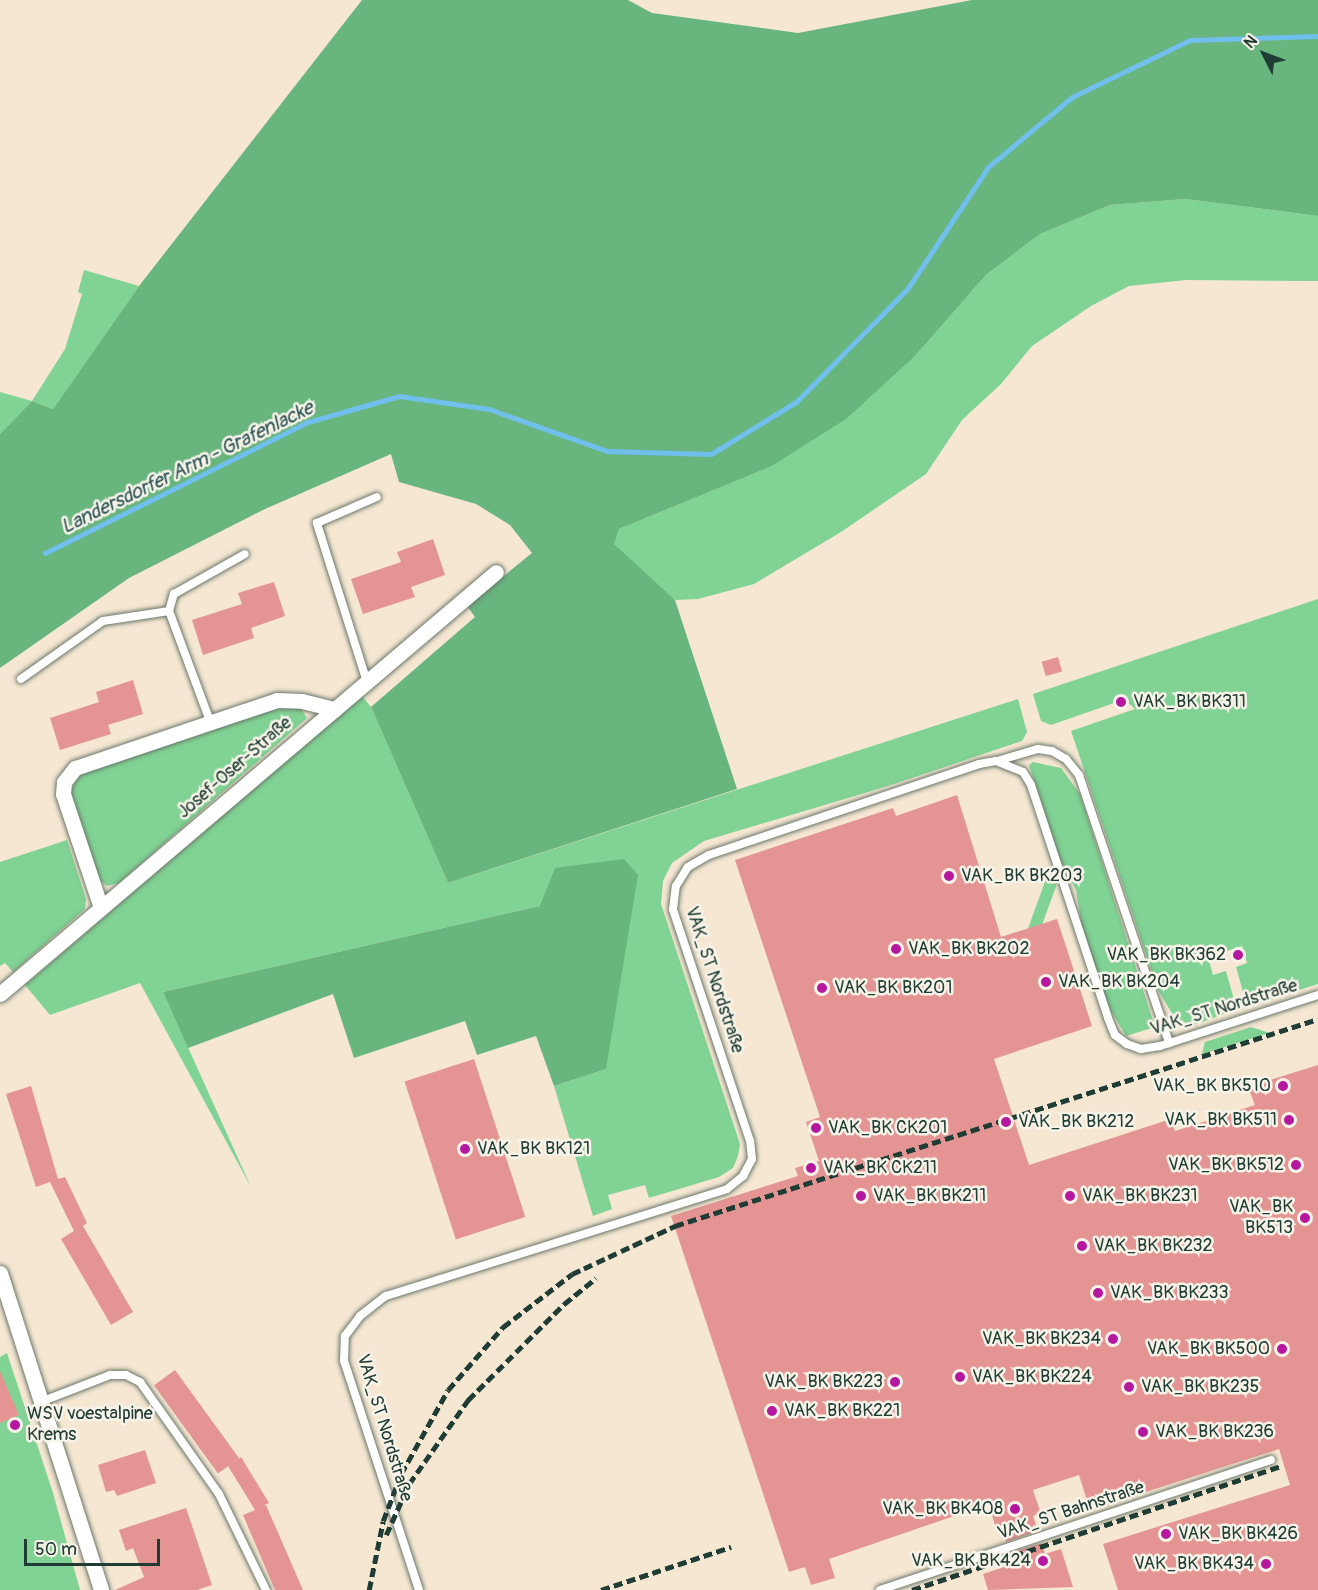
<!DOCTYPE html>
<meta charset="utf-8">
<style>
body{margin:0}
#map{position:relative;width:1318px;height:1590px;overflow:hidden;background:#f5e7d2;font-family:Pangolin,sans-serif}
div>[style]{position:absolute}
.green>*{inset:0;background:#80d394;transform-origin:0 0}
.forest>*{inset:0;background:#68b57e}
.stream>*{height:5px;margin:-2.5px;padding:0 2.5px;transform-origin:2.5px;border-radius:2.5px;background:#71bfec}
.building>*{inset:0;background:#e49593;transform-origin:0 0}
.round{border-radius:50%}
.roads{filter:drop-shadow(0 0 2px #6a786b) drop-shadow(0 0 2px #6a786b)}
.service>*{height:8px;margin:-4px;padding:0 4px;transform-origin:4px;border-radius:4px;background:#fff}
.minor>*{height:15px;margin:-7.5px;padding:0 7.5px;transform-origin:7.5px;border-radius:7.5px;background:#fff}
.rail>*{height:4.5px;margin-top:-2.25px;transform-origin:0;background:repeating-linear-gradient(90deg,#1f3d34 0 9px,transparent 0 13.5px)}
.dots>*{width:16px;height:16px;translate:-50% -50%;box-sizing:border-box;border:3px solid #f7f3e8;border-radius:50%}
span{translate:-50% -50%;white-space:nowrap;text-align:center;line-height:1.15;-webkit-text-stroke:5px #f7f3e8;paint-order:stroke}
.poi-label{font-size:18px;color:#1f3d34}
.left{translate:0 -50%;text-align:left}
.right{translate:-100% -50%;text-align:right}
.street-label{font-size:18px;color:#1f3d34}
.water-label{font-size:20px;color:#2f5759;font-style:italic}
.north{position:absolute;left:1234px;top:24px;width:60px;height:60px;-webkit-text-stroke:4px #f7f3e8;paint-order:stroke;rotate:312deg;font-size:16px;font-weight:700;line-height:24px;text-align:center;color:#1f3d34}
.north::after{content:'';display:block;margin:auto;width:21px;height:27px;background:#1f3d34;clip-path:polygon(50% 0,100% 100%,50% 72%,0 100%)}
.scale{position:absolute;left:24px;top:1539px;width:136px;height:27px;box-sizing:border-box;border:3px solid #1f3d34;border-top:0;padding-left:8px;font-size:18px;line-height:21px;white-space:nowrap;color:#1f3d34;-webkit-text-stroke:4px #f7f3e8;paint-order:stroke}
</style>
<div id="map">
<div class="green">
<i style="clip-path:polygon(1185px 199px,1318px 216px,1318px 281px,1186px 280px,1129px 286px,1091px 306px,1032px 346px,1001px 384px,962px 420px,926px 474px,841px 532px,754px 584px,698px 599px,675px 600px,613px 544px,619px 529px,770px 467px,916px 355px,986px 275px,1040px 234px,1110px 205px)"></i>
<i style="clip-path:polygon(84px 270px,139px 286px,53px 409px,32px 401px,0 434px,0 392px,32px 401px,65px 349px,82px 294px,78px 292px)"></i>
<i style="clip-path:polygon(1318px 599px,1318px 984px,1258px 1003px,1243px 992px,1236px 967px,1247px 963px,1242px 946px,1208px 957px,1213px 975px,1226px 971px,1233px 996px,1229px 1012px,1191px 1026px,1173px 1015px,1158px 990px,1071px 731px,1135px 709px,1120px 695px,1114px 703px,1051px 725px,1041px 721px,1033px 694px)"></i>
<i style="clip-path:polygon(362px 696px,371px 707px,448px 883px,1018px 699px,1027px 732px,1022px 741px,888px 786px,704px 841px,672px 863px,663px 881px,661px 904px,740px 1144px,738px 1156px,733px 1168px,719px 1177px,649px 1198px,645px 1185px,608px 1195px,612px 1209px,593px 1216px,554px 1086px,606px 1069px,540px 906px,163px 992px,251px 1187px,140px 983px,50px 1015px,25px 985px)"></i>
<i style="clip-path:polygon(279px 706px,299px 706px,307px 718px,119px 883px,107px 886px,96px 877px,69px 795px,79px 774px)"></i>
<i style="clip-path:polygon(1033px 762px,1061px 768px,1080px 794px,1155px 1027px,1126px 1036px,1108px 1006px,1081px 922px,1076px 890px,1061px 862px,1029px 765px)"></i>
<i style="clip-path:polygon(67px 840px,86px 899px,85px 909px,13px 972px,5px 963px,0 966px,0 862px)"></i>
<i style="left:1046px;top:879px;width:12px;height:145px;rotate:20deg"></i>
<i style="clip-path:polygon(1251px 1027px,1270px 1033px,1202px 1054px,1205px 1042px)"></i>
<i style="clip-path:polygon(7px 1353px,53px 1493px,80px 1590px,0 1590px,0 1357px)"></i>
</div>
<div class="forest">
<i style="clip-path:polygon(362px 0,628px 0,652px 13px,798px 33px,972px 0,1318px 0,1318px 216px,1185px 199px,1110px 205px,1040px 234px,986px 275px,916px 355px,846px 419px,770px 467px,619px 529px,614px 544px,675px 600px,737px 789px,448px 883px,371px 707px,475px 617px,467px 606px,532px 553px,510px 525px,476px 504px,399px 482px,391px 454px,265px 509px,129px 578px,0 668px,0 434px,32px 401px,53px 409px,139px 286px)"></i>
<i style="clip-path:polygon(624px 859px,638px 875px,606px 1069px,554px 1086px,536px 1036px,477px 1055px,465px 1021px,354px 1058px,333px 994px,188px 1048px,163px 992px,540px 906px,555px 868px)"></i>
</div>
<div class="stream">
<i style="left:45px;top:553px;width:294px;rotate:-26.5deg"></i>
<i style="left:308px;top:422px;width:95px;rotate:-15.9deg"></i>
<i style="left:399px;top:396px;width:91px;rotate:8.2deg"></i>
<i style="left:489px;top:409px;width:125px;rotate:19.6deg"></i>
<i style="left:607px;top:451px;width:104px;rotate:1.7deg"></i>
<i style="left:711px;top:454px;width:100px;rotate:-31.5deg"></i>
<i style="left:796px;top:402px;width:160px;rotate:-45.5deg"></i>
<i style="left:908px;top:288px;width:145px;rotate:-56.5deg"></i>
<i style="left:988px;top:167px;width:109px;rotate:-39.8deg"></i>
<i style="left:1072px;top:97px;width:131px;rotate:-25.8deg"></i>
<i style="left:1190px;top:40px;width:128px;rotate:-1.8deg"></i>
</div>
<div class="building">
<i style="clip-path:polygon(433px 539px,445px 575px,411px 587px,415px 597px,363px 614px,351px 579px,401px 562px,397px 552px)"></i>
<i style="clip-path:polygon(274px 582px,285px 616px,251px 628px,254px 638px,203px 655px,192px 620px,242px 604px,238px 593px)"></i>
<i style="left:1058px;top:657px;width:15px;height:17px;rotate:74deg"></i>
<i style="clip-path:polygon(133px 680px,143px 714px,108px 725px,111px 734px,60px 750px,50px 718px,99px 702px,96px 692px)"></i>
<i class="round" style="left:1114px;top:695px;width:14px;height:14px"></i>
<i style="clip-path:polygon(957px 795px,1001px 937px,1057px 919px,1092px 1026px,994px 1059px,1029px 1165px,1171px 1119px,1175px 1131px,1255px 1105px,1248px 1087px,1318px 1065px,1318px 1590px,1118px 1590px,1103px 1544px,1290px 1485px,1279px 1449px,1090px 1510px,1079px 1475px,1033px 1490px,1041px 1514px,1033px 1516px,1038px 1531px,1006px 1542px,1002px 1527px,996px 1529px,989px 1504px,829px 1559px,835px 1578px,811px 1585px,805px 1567px,789px 1572px,671px 1216px,798px 1176px,795px 1168px,819px 1161px,806px 1122px,820px 1117px,735px 860px,893px 808px,896px 816px)"></i>
<i style="left:474px;top:1059px;width:166px;height:73px;rotate:72deg"></i>
<i style="clip-path:polygon(31px 1086px,58px 1179px,65px 1177px,87px 1223px,83px 1226px,133px 1312px,111px 1325px,61px 1239px,74px 1231px,50px 1182px,36px 1187px,6px 1094px)"></i>
<i style="left:175px;top:1370px;width:109px;height:26px;rotate:54deg"></i>
<i style="clip-path:polygon(0 1371px,19px 1415px,0 1423px)"></i>
<i style="clip-path:polygon(145px 1450px,156px 1483px,117px 1496px,114px 1490px,106px 1492px,98px 1465px)"></i>
<i style="clip-path:polygon(241px 1457px,269px 1503px,262px 1506px,266px 1505px,303px 1590px,275px 1590px,243px 1515px,255px 1510px,228px 1466px)"></i>
<i style="clip-path:polygon(186px 1508px,212px 1585px,197px 1590px,115px 1590px,144px 1577px,133px 1548px,126px 1551px,119px 1530px)"></i>
<i style="clip-path:polygon(1042px 1543px,1045px 1554px,1061px 1549px,1073px 1587px,988px 1590px,983px 1574px,1013px 1564px,1009px 1553px)"></i>
</div>
<div class="roads">
<div class="service">
<i style="left:21px;top:679px;width:100px;rotate:-35.3deg"></i>
<i style="left:103px;top:621px;width:67px;rotate:-8.6deg"></i>
<i style="left:367px;top:682px;width:167px;rotate:-107.5deg"></i>
<i style="left:317px;top:523px;width:65px;rotate:-23.4deg"></i>
<i style="left:210px;top:721px;width:117px;rotate:-110.4deg"></i>
<i style="left:169px;top:611px;width:18px;rotate:-74deg"></i>
<i style="left:174px;top:594px;width:81px;rotate:-29.4deg"></i>
<i style="left:997px;top:761px;width:43px;rotate:-16.3deg"></i>
<i style="left:1038px;top:749px;width:14px;rotate:8deg"></i>
<i style="left:1052px;top:751px;width:16px;rotate:30deg"></i>
<i style="left:1066px;top:759px;width:21px;rotate:51deg"></i>
<i style="left:1079px;top:775px;width:283px;rotate:71.4deg"></i>
<i style="left:43px;top:1401px;width:72px;rotate:-21.2deg"></i>
<i style="left:110px;top:1375px;width:16px"></i>
<i style="left:126px;top:1375px;width:16px;rotate:27deg"></i>
<i style="left:140px;top:1382px;width:137px;rotate:54.8deg"></i>
<i style="left:219px;top:1494px;width:107px;rotate:63.9deg"></i>
<i style="left:419px;top:1590px;width:241px;rotate:-108.1deg"></i>
<i style="left:344px;top:1361px;width:25px;rotate:-88deg"></i>
<i style="left:345px;top:1336px;width:25px;rotate:-53deg"></i>
<i style="left:360px;top:1316px;width:33px;rotate:-38deg"></i>
<i style="left:386px;top:1296px;width:357px;rotate:-17.4deg"></i>
<i style="left:727px;top:1189px;width:21px;rotate:-39deg"></i>
<i style="left:743px;top:1176px;width:19px;rotate:-62deg"></i>
<i style="left:752px;top:1159px;width:18px;rotate:-96deg"></i>
<i style="left:750px;top:1141px;width:244px;rotate:-108.4deg"></i>
<i style="left:673px;top:909px;width:23px;rotate:-83deg"></i>
<i style="left:676px;top:886px;width:22px;rotate:-58deg"></i>
<i style="left:688px;top:867px;width:24px;rotate:-30deg"></i>
<i style="left:709px;top:855px;width:285px;rotate:-18.6deg"></i>
<i style="left:979px;top:764px;width:17px;rotate:-10deg"></i>
<i style="left:996px;top:761px;width:29px;rotate:22deg"></i>
<i style="left:1023px;top:772px;width:15px;rotate:58deg"></i>
<i style="left:1031px;top:785px;width:245px;rotate:71.7deg"></i>
<i style="left:1108px;top:1018px;width:18px;rotate:68deg"></i>
<i style="left:1115px;top:1035px;width:15px;rotate:37deg"></i>
<i style="left:1127px;top:1044px;width:15px;rotate:20deg"></i>
<i style="left:1141px;top:1049px;width:19px;rotate:-9deg"></i>
<i style="left:1160px;top:1046px;width:166px;rotate:-17.9deg"></i>
<i style="left:880px;top:1590px;width:412px;rotate:-18.4deg"></i>
</div>
<div class="minor">
<i style="left:101px;top:908px;width:120px;rotate:-108.4deg"></i>
<i style="left:63px;top:794px;width:12px;rotate:-85deg"></i>
<i style="left:64px;top:782px;width:18px;rotate:-52deg"></i>
<i style="left:75px;top:768px;width:213px;rotate:-18.6deg"></i>
<i style="left:277px;top:700px;width:25px;rotate:2deg"></i>
<i style="left:302px;top:701px;width:34px;rotate:14deg"></i>
<i style="left:0;top:994px;width:651px;rotate:-40.39deg"></i>
<i style="left:0;top:1273px;width:333px;rotate:72.3deg"></i>
</div>
</div>
<div class="rail">
<i style="left:386px;top:1535px;width:56px;rotate:-65.7deg"></i>
<i style="left:409px;top:1484px;width:103px;rotate:-54.9deg"></i>
<i style="left:468px;top:1400px;width:136px;rotate:-45deg"></i>
<i style="left:564px;top:1304px;width:41px;rotate:-39.1deg"></i>
<i style="left:369px;top:1590px;width:70px;rotate:-78.5deg"></i>
<i style="left:383px;top:1521px;width:50px;rotate:-69deg"></i>
<i style="left:401px;top:1474px;width:96px;rotate:-60.8deg"></i>
<i style="left:448px;top:1390px;width:84px;rotate:-48.9deg"></i>
<i style="left:503px;top:1327px;width:87px;rotate:-37.5deg"></i>
<i style="left:572px;top:1274px;width:114px;rotate:-25deg"></i>
<i style="left:675px;top:1226px;width:675px;rotate:-17.84deg"></i>
<i style="left:601px;top:1590px;width:137px;rotate:-18.3deg"></i>
<i style="left:912px;top:1590px;width:391px;rotate:-18.6deg"></i>
</div>
<div class="dots">
<i style="left:1121px;top:702px;background:#b5179e"></i>
<i style="left:949px;top:876px;background:#b5179e"></i>
<i style="left:896px;top:949px;background:#b5179e"></i>
<i style="left:1238px;top:955px;background:#b5179e"></i>
<i style="left:1046px;top:982px;background:#b5179e"></i>
<i style="left:822px;top:988px;background:#b5179e"></i>
<i style="left:1283px;top:1086px;background:#b5179e"></i>
<i style="left:1289px;top:1120px;background:#b5179e"></i>
<i style="left:1006px;top:1122px;background:#b5179e"></i>
<i style="left:816px;top:1128px;background:#b5179e"></i>
<i style="left:465px;top:1149px;background:#b5179e"></i>
<i style="left:1296px;top:1165px;background:#b5179e"></i>
<i style="left:811px;top:1168px;background:#b5179e"></i>
<i style="left:861px;top:1196px;background:#b5179e"></i>
<i style="left:1070px;top:1196px;background:#b5179e"></i>
<i style="left:1305px;top:1218px;background:#b5179e"></i>
<i style="left:1082px;top:1246px;background:#b5179e"></i>
<i style="left:1098px;top:1293px;background:#b5179e"></i>
<i style="left:1113px;top:1339px;background:#b5179e"></i>
<i style="left:1282px;top:1349px;background:#b5179e"></i>
<i style="left:960px;top:1377px;background:#b5179e"></i>
<i style="left:895px;top:1382px;background:#b5179e"></i>
<i style="left:1129px;top:1387px;background:#b5179e"></i>
<i style="left:772px;top:1411px;background:#b5179e"></i>
<i style="left:15px;top:1425px;background:#b5179e"></i>
<i style="left:1143px;top:1432px;background:#b5179e"></i>
<i style="left:1015px;top:1509px;background:#b5179e"></i>
<i style="left:1166px;top:1534px;background:#b5179e"></i>
<i style="left:1043px;top:1561px;background:#b5179e"></i>
<i style="left:1266px;top:1564px;background:#b5179e"></i>
</div>
<div class="poi-label">
<span class="left" style="left:1133px;top:702px">VAK_BK BK311</span>
<span class="left" style="left:961px;top:876px">VAK_BK BK203</span>
<span class="left" style="left:908px;top:949px">VAK_BK BK202</span>
<span class="right" style="left:1226px;top:955px">VAK_BK BK362</span>
<span class="left" style="left:1058px;top:982px">VAK_BK BK204</span>
<span class="left" style="left:834px;top:988px">VAK_BK BK201</span>
<span class="right" style="left:1271px;top:1086px">VAK_BK BK510</span>
<span class="right" style="left:1277px;top:1120px">VAK_BK BK511</span>
<span class="left" style="left:1018px;top:1122px">VAK_BK BK212</span>
<span class="left" style="left:828px;top:1128px">VAK_BK CK201</span>
<span class="left" style="left:477px;top:1149px">VAK_BK BK121</span>
<span class="right" style="left:1284px;top:1165px">VAK_BK BK512</span>
<span class="left" style="left:823px;top:1168px">VAK_BK CK211</span>
<span class="left" style="left:873px;top:1196px">VAK_BK BK211</span>
<span class="left" style="left:1082px;top:1196px">VAK_BK BK231</span>
<span class="right" style="left:1293px;top:1218px">VAK_BK<br>BK513</span>
<span class="left" style="left:1094px;top:1246px">VAK_BK BK232</span>
<span class="left" style="left:1110px;top:1293px">VAK_BK BK233</span>
<span class="right" style="left:1101px;top:1339px">VAK_BK BK234</span>
<span class="right" style="left:1270px;top:1349px">VAK_BK BK500</span>
<span class="left" style="left:972px;top:1377px">VAK_BK BK224</span>
<span class="right" style="left:883px;top:1382px">VAK_BK BK223</span>
<span class="left" style="left:1141px;top:1387px">VAK_BK BK235</span>
<span class="left" style="left:784px;top:1411px">VAK_BK BK221</span>
<span class="left" style="left:27px;top:1425px">WSV voestalpine<br>Krems</span>
<span class="left" style="left:1155px;top:1432px">VAK_BK BK236</span>
<span class="right" style="left:1003px;top:1509px">VAK_BK BK408</span>
<span class="left" style="left:1178px;top:1534px">VAK_BK BK426</span>
<span class="right" style="left:1031px;top:1561px">VAK_BK BK424</span>
<span class="right" style="left:1254px;top:1564px">VAK_BK BK434</span>
</div>
<div class="street-label">
<span style="left:235px;top:768px;rotate:-41deg">Josef-Oser-Straße</span>
<span style="left:714px;top:980px;rotate:72deg">VAK_ST Nordstraße</span>
<span style="left:1224px;top:1008px;rotate:-17deg">VAK_ST Nordstraße</span>
<span style="left:384px;top:1428px;rotate:73deg">VAK_ST Nordstraße</span>
<span style="left:1071px;top:1511px;rotate:-18deg">VAK_ST Bahnstraße</span>
</div>
<div class="water-label">
<span style="left:187px;top:467px;rotate:-26deg">Landersdorfer Arm - Grafenlacke</span>
</div>
<div class="north">N</div>
<div class="scale">50 m</div>
</div>
